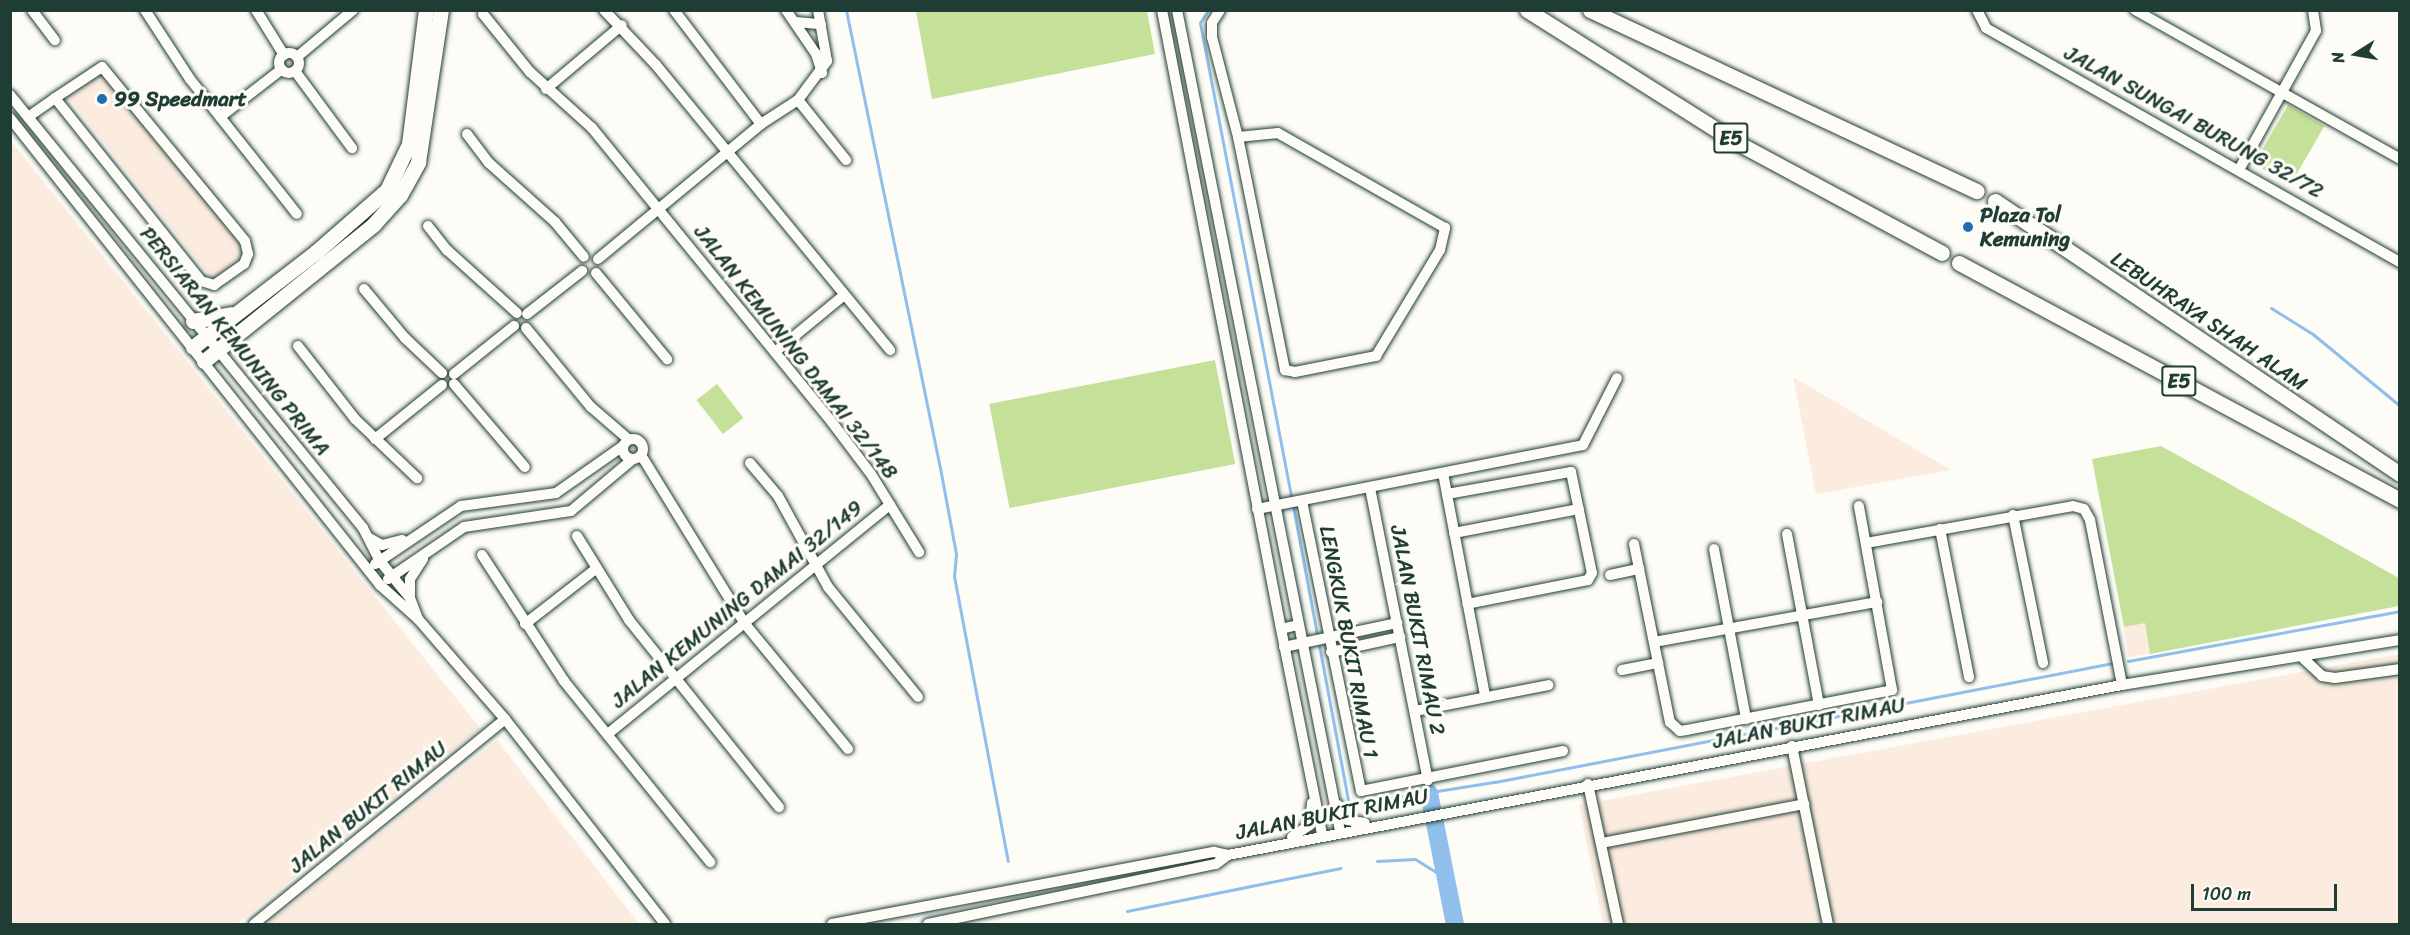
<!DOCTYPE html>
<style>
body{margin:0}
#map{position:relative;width:2410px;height:935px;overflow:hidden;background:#fdfcf7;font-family:Sriracha,sans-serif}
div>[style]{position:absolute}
.built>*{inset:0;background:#fbecdf;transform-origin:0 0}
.green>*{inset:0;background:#c5e199;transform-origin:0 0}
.stream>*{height:3px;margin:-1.5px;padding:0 1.5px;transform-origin:1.5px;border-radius:1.5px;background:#90bfeb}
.river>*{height:18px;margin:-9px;padding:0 9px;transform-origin:9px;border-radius:9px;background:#90bfeb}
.roads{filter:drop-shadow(0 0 2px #1f3d34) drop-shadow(0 0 2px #1f3d34)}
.minor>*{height:10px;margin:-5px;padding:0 5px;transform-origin:5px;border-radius:5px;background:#fdfcf7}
.minor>.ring{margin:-5px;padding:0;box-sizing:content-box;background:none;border:10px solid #fdfcf7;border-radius:50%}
.highway>*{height:15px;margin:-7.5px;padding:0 7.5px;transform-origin:7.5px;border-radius:7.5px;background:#fdfcf7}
.dots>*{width:16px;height:16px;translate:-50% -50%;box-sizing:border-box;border:3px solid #fdfcf7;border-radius:50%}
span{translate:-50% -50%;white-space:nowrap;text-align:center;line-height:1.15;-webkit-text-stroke:6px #fdfcf7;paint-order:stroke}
.shield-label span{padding:2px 4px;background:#fdfcf7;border:2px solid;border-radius:4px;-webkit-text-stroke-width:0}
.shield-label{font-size:20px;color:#1f3d34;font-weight:700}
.poi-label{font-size:21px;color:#1f3d34;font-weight:700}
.left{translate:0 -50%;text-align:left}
.street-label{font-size:21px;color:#1f3d34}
.frame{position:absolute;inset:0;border:12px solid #1f3d34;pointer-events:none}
.north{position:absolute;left:2326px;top:24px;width:60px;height:60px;-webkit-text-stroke:4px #fdfcf7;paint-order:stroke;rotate:259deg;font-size:16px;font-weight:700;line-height:24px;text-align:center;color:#1f3d34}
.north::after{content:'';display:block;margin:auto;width:21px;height:27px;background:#1f3d34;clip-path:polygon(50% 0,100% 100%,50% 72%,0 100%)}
.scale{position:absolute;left:2191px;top:884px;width:146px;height:27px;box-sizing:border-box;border:3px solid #1f3d34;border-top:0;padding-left:8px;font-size:18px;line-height:21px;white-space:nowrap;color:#1f3d34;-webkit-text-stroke:4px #fdfcf7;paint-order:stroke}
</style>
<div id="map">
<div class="built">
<i style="clip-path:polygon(100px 71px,244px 246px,241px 262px,214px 281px,66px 95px)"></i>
<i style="clip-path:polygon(11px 141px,480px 728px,237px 924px,11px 924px)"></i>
<i style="clip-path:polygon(1793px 377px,1951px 470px,1816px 494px)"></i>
<i style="left:2145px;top:622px;width:32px;height:22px;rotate:81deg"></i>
<i style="clip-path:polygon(2399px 654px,2399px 924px,1603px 924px,1579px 805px)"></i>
<i style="clip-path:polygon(497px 740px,639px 924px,267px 924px)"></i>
</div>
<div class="green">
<i style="clip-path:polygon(916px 11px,1147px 11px,1155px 54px,932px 99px)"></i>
<i style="left:2288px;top:105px;width:42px;height:68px;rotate:30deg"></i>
<i style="left:1215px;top:360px;width:106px;height:230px;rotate:79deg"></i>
<i style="left:717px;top:384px;width:43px;height:26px;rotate:52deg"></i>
<i style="clip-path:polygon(2161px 446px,2399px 578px,2399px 606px,2150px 654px,2145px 623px,2124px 627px,2092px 459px)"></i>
</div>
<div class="stream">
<i style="left:846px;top:10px;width:473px;rotate:78.4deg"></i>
<i style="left:941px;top:473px;width:82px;rotate:79.5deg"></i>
<i style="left:956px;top:554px;width:22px;rotate:95deg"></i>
<i style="left:954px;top:576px;width:290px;rotate:79.3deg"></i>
<i style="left:1208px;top:10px;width:15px;rotate:122deg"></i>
<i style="left:1200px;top:23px;width:485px;rotate:79.1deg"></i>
<i style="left:2271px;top:308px;width:51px;rotate:32.1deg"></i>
<i style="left:2314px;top:335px;width:112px;rotate:39.5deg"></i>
<i style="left:1293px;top:506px;width:304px;rotate:79.4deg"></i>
<i style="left:1349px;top:805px;width:148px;rotate:-9deg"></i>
<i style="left:1495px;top:782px;width:629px;rotate:-10.9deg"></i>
<i style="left:2128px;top:661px;width:277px;rotate:-10.4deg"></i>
<i style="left:1377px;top:861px;width:38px;rotate:-3deg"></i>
<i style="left:1415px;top:859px;width:36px;rotate:32deg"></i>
<i style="left:1127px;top:911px;width:218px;rotate:-11.4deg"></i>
</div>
<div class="river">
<i style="left:1429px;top:793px;width:134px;rotate:78.8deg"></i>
</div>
<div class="roads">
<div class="minor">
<i style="left:32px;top:10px;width:38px;rotate:53deg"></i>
<i style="left:145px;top:10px;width:82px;rotate:56.9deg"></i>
<i style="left:190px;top:79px;width:172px;rotate:51.6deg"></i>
<i style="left:256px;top:10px;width:53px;rotate:58.1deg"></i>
<i style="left:604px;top:10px;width:76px;rotate:46.6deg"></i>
<i style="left:656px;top:65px;width:369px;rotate:50.6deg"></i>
<i style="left:674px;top:10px;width:143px;rotate:52.7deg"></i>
<i style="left:786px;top:10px;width:53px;rotate:55.7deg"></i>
<i style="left:816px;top:54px;width:20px;rotate:72deg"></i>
<i style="left:1162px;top:10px;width:630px;rotate:79.12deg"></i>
<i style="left:1177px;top:10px;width:837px;rotate:78.77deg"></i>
<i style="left:1220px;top:10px;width:15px;rotate:122deg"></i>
<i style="left:1212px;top:23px;width:14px;rotate:90deg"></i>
<i style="left:1212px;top:37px;width:103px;rotate:75.4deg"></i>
<i style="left:1238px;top:137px;width:238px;rotate:78.6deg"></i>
<i style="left:1285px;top:370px;width:10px;rotate:11deg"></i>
<i style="left:1295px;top:372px;width:83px;rotate:-11.2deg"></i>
<i style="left:1376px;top:356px;width:124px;rotate:-58.9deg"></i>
<i style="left:1440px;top:250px;width:23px;rotate:-77deg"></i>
<i style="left:1445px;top:228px;width:192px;rotate:-150.4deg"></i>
<i style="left:1278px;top:133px;width:40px;rotate:174.3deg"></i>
<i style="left:1977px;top:10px;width:20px;rotate:63deg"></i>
<i style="left:1986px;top:28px;width:476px;rotate:29.5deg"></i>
<i style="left:2135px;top:10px;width:304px;rotate:29.3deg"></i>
<i style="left:483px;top:14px;width:75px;rotate:51deg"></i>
<i style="left:530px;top:72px;width:84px;rotate:42.1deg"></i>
<i style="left:592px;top:128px;width:378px;rotate:50.8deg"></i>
<i style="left:831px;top:421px;width:66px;rotate:53deg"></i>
<i style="left:871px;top:474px;width:92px;rotate:58.4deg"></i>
<i style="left:796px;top:22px;width:25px;rotate:5deg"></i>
<i class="ring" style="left:279px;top:53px;width:10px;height:10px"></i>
<i style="left:297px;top:57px;width:73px;rotate:-40deg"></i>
<i style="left:295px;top:71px;width:96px;rotate:53.5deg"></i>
<i style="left:546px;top:89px;width:99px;rotate:-40.1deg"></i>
<i style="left:10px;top:95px;width:559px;rotate:50.81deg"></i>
<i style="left:363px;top:528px;width:37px;rotate:63deg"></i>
<i style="left:380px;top:561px;width:48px;rotate:51deg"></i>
<i style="left:410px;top:598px;width:22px;rotate:69deg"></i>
<i style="left:798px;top:100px;width:77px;rotate:51.3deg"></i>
<i style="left:28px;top:117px;width:33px;rotate:-35deg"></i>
<i style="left:55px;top:98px;width:234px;rotate:51.4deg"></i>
<i style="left:201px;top:281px;width:14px;rotate:17deg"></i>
<i style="left:214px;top:285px;width:37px;rotate:-35deg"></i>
<i style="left:244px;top:264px;width:11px;rotate:-68deg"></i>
<i style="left:248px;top:254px;width:13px;rotate:-103deg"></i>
<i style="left:245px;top:241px;width:225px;rotate:-129.4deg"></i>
<i style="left:102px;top:67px;width:56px;rotate:146.6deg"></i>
<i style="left:220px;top:117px;width:78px;rotate:-37.7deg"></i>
<i style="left:10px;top:118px;width:596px;rotate:51.61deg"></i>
<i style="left:380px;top:585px;width:51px;rotate:41.8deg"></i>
<i style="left:418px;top:619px;width:133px;rotate:49deg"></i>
<i style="left:505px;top:719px;width:260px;rotate:52deg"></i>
<i style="left:467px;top:134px;width:36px;rotate:53deg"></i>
<i style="left:489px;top:163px;width:89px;rotate:41.8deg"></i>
<i style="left:555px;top:222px;width:45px;rotate:50.4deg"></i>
<i style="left:2240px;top:168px;width:157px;rotate:-61deg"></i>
<i style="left:2316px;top:31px;width:21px;rotate:-98deg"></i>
<i style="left:428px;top:226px;width:31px;rotate:52deg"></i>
<i style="left:447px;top:250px;width:94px;rotate:42deg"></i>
<i style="left:598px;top:259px;width:212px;rotate:-39.6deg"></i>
<i style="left:761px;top:124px;width:44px;rotate:-33deg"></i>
<i style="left:798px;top:100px;width:49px;rotate:-53.4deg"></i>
<i style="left:827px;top:61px;width:52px;rotate:-100deg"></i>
<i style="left:596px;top:273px;width:112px;rotate:50.5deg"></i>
<i style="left:364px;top:289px;width:64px;rotate:50.1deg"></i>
<i style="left:405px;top:338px;width:51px;rotate:43.4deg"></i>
<i style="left:527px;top:314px;width:70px;rotate:-38deg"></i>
<i style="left:526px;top:328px;width:102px;rotate:50.6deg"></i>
<i style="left:591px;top:407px;width:49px;rotate:40.9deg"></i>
<i style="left:298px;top:346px;width:93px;rotate:52deg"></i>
<i style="left:355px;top:419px;width:86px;rotate:43.6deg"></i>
<i style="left:775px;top:352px;width:88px;rotate:-39.5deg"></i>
<i style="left:454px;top:374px;width:77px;rotate:-38.7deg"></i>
<i style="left:454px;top:384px;width:109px;rotate:49.5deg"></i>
<i class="ring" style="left:623px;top:439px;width:10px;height:10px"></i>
<i style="left:375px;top:439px;width:86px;rotate:-38.9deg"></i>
<i style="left:641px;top:455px;width:198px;rotate:58.4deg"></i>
<i style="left:745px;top:624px;width:162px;rotate:50.5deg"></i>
<i style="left:750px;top:463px;width:43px;rotate:49.7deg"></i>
<i style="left:778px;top:496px;width:104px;rotate:61.2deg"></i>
<i style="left:828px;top:587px;width:142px;rotate:50.7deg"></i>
<i style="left:1443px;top:473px;width:227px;rotate:79.3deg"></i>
<i style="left:1370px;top:488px;width:298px;rotate:78.8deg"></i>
<i style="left:1447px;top:494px;width:126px;rotate:-10.1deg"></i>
<i style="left:1571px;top:472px;width:103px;rotate:78.3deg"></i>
<i style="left:1592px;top:573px;width:8px;rotate:120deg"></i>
<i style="left:1588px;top:580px;width:123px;rotate:168.8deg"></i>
<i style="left:1302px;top:501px;width:296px;rotate:78.5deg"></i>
<i style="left:1361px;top:791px;width:206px;rotate:-11.2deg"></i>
<i style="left:1257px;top:509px;width:332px;rotate:-11.1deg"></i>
<i style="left:1583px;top:445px;width:75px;rotate:-63.1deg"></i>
<i style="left:2013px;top:515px;width:151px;rotate:78.5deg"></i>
<i style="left:1940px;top:529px;width:151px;rotate:78.9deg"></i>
<i style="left:1454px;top:533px;width:127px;rotate:-10.9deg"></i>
<i style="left:1787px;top:534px;width:174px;rotate:79.4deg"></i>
<i style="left:577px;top:536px;width:99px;rotate:58.2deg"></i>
<i style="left:629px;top:620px;width:240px;rotate:51.3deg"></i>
<i style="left:369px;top:538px;width:15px;rotate:28deg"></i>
<i style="left:382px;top:545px;width:21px;rotate:-14deg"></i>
<i style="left:1866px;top:543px;width:210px;rotate:-10.1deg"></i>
<i style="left:2073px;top:506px;width:11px;rotate:15deg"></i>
<i style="left:2084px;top:509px;width:13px;rotate:61deg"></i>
<i style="left:2090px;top:520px;width:168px;rotate:79deg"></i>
<i style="left:1634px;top:544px;width:182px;rotate:78.6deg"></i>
<i style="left:1670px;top:722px;width:13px;rotate:42deg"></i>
<i style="left:1680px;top:731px;width:7px;rotate:-8deg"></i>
<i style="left:1687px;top:730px;width:209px;rotate:-11deg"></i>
<i style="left:1892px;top:690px;width:187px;rotate:-100.2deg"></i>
<i style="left:1714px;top:549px;width:173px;rotate:79.3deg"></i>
<i style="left:482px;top:555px;width:150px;rotate:56.9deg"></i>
<i style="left:564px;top:681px;width:233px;rotate:51.1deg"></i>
<i style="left:375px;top:564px;width:104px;rotate:-34deg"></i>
<i style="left:461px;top:506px;width:96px;rotate:-7.8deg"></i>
<i style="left:556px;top:493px;width:82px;rotate:-35deg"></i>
<i style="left:1610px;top:575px;width:30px;rotate:-12deg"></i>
<i style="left:388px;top:579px;width:92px;rotate:-34.4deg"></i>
<i style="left:464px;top:527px;width:108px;rotate:-8.5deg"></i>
<i style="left:571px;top:511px;width:81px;rotate:-40deg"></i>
<i style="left:410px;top:598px;width:19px;rotate:-90deg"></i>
<i style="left:410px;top:579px;width:24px;rotate:-57deg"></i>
<i style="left:525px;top:624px;width:91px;rotate:-37.9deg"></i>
<i style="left:1298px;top:625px;width:17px;rotate:167deg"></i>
<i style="left:1281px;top:629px;width:210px;rotate:78.7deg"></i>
<i style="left:1654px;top:642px;width:227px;rotate:-10.2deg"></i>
<i style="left:1284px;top:647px;width:116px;rotate:-12deg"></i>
<i style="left:1331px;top:652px;width:71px;rotate:-12.3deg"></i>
<i style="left:2304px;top:659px;width:25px;rotate:43deg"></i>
<i style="left:2322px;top:676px;width:13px;rotate:9deg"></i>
<i style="left:2335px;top:678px;width:66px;rotate:-7.9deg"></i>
<i style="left:1622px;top:670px;width:37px;rotate:-11deg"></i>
<i style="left:1415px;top:711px;width:136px;rotate:-11deg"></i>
<i style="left:609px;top:733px;width:362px;rotate:-39.1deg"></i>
<i style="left:1792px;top:746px;width:182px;rotate:78.6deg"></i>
<i style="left:1588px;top:784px;width:143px;rotate:77.9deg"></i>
<i style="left:1338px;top:805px;width:17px;rotate:59deg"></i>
<i style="left:1347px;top:820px;width:18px;rotate:9deg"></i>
<i style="left:1292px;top:837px;width:22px;rotate:-34deg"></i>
<i style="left:1310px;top:825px;width:22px;rotate:-85deg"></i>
<i style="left:1602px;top:843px;width:206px;rotate:-10.9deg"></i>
<i style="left:254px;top:924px;width:324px;rotate:-39.2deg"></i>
<i style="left:832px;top:924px;width:389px;rotate:-10.7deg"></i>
<i style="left:1214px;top:852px;width:14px;rotate:12deg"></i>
<i style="left:1228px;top:855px;width:910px;rotate:-10.77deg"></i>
<i style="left:2122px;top:685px;width:282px;rotate:-9.2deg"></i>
<i style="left:928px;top:924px;width:294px;rotate:-11.8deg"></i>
<i style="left:1216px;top:864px;width:15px;rotate:-37deg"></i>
</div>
<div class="highway">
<i style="left:1527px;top:10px;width:245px;rotate:32.3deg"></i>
<i style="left:1734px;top:141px;width:236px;rotate:28.3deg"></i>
<i style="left:1590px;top:10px;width:427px;rotate:25.1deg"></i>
<i style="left:1995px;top:201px;width:488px;rotate:34deg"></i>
<i style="left:1959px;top:263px;width:501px;rotate:28.25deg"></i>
<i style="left:193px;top:321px;width:39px;rotate:-10deg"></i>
<i style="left:193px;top:347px;width:155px;rotate:-37.7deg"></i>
<i style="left:316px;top:252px;width:94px;rotate:-41.1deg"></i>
<i style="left:387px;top:190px;width:51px;rotate:-64.4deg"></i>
<i style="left:409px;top:144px;width:135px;rotate:-82.8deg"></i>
<i style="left:204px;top:361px;width:217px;rotate:-38.8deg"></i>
<i style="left:373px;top:225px;width:40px;rotate:-48deg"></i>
<i style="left:400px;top:195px;width:38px;rotate:-61deg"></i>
<i style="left:418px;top:162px;width:154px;rotate:-81.4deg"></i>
</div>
</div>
<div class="dots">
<i style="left:102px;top:99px;background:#1f6fb2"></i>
<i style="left:1968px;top:227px;background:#1f6fb2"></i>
</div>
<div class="shield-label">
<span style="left:1731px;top:138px">E5</span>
<span style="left:2179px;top:381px">E5</span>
</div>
<div class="poi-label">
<span class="left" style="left:114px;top:99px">99 Speedmart</span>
<span class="left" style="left:1980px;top:227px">Plaza Tol<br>Kemuning</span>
</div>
<div class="street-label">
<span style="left:2194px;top:122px;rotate:29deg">JALAN SUNGAI BURUNG 32/72</span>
<span style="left:2209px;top:321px;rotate:34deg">LEBUHRAYA SHAH ALAM</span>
<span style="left:235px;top:341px;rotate:51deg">PERSIARAN KEMUNING PRIMA</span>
<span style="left:796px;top:352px;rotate:52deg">JALAN KEMUNING DAMAI 32/148</span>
<span style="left:737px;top:604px;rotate:-39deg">JALAN KEMUNING DAMAI 32/149</span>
<span style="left:1418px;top:630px;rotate:79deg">JALAN BUKIT RIMAU 2</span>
<span style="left:1349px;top:642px;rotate:79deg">LENGKUK BUKIT RIMAU 1</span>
<span style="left:1809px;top:723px;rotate:-11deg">JALAN BUKIT RIMAU</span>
<span style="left:368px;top:807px;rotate:-39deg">JALAN BUKIT RIMAU</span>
<span style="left:1332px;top:814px;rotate:-11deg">JALAN BUKIT RIMAU</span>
</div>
<div class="frame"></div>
<div class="north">N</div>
<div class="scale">100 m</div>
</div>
